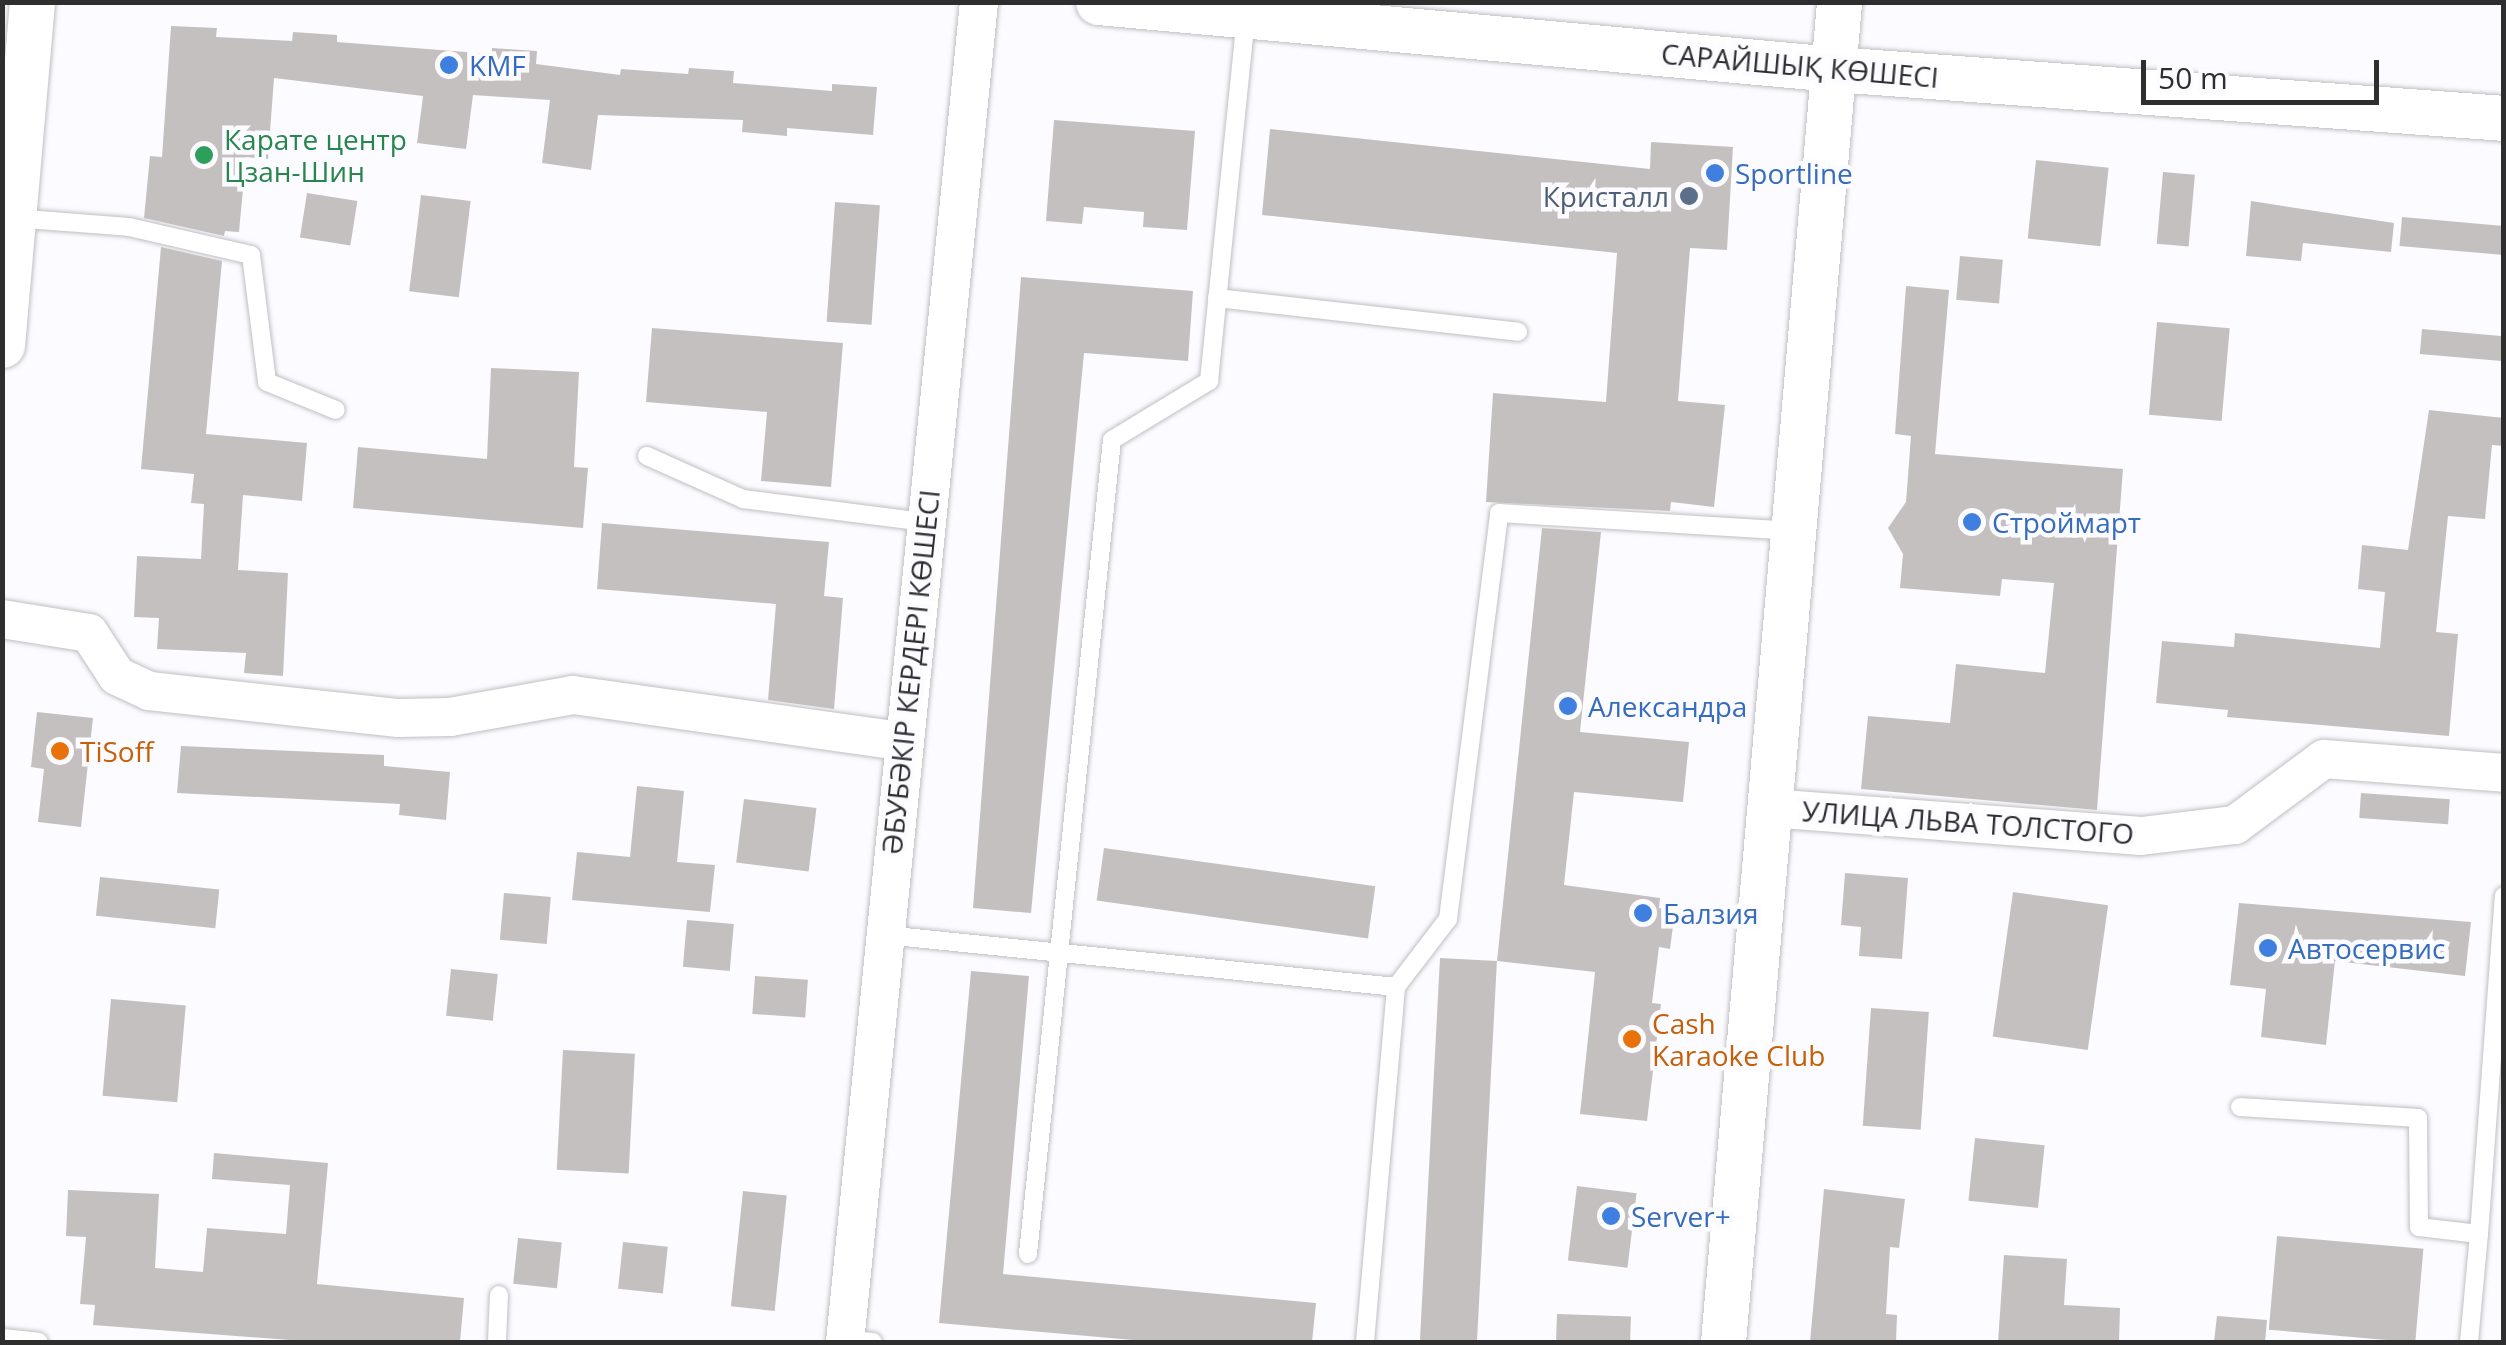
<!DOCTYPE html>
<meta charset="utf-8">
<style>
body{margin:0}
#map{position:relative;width:2506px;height:1345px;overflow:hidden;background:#fcfbff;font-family:"Open Sans",sans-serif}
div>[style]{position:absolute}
.building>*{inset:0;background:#c5c0c0;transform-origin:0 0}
.roads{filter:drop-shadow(0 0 2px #c0bfc3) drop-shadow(0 0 2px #c0bfc3)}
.service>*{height:18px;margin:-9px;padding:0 9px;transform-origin:9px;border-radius:9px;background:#fff}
.minor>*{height:38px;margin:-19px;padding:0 19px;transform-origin:19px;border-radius:19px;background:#fff}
.tertiary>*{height:45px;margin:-22.5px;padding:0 22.5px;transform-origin:22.5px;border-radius:22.5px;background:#fff}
.dots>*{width:28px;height:28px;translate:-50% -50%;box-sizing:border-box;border:5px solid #fcfbff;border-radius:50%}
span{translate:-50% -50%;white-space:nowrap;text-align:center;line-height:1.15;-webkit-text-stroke:9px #fcfbff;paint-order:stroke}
.shop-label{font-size:28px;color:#366cbe}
.left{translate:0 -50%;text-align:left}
.street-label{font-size:28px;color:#2e2e2f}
.leisure-label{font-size:28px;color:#27864d}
.service-label{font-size:28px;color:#4e5e75}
.right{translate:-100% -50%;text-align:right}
.food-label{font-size:28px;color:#c56008}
.frame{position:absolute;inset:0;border:5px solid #2e2e2f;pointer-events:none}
.scale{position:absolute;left:2141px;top:60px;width:238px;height:45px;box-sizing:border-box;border:5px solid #2e2e2f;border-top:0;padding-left:12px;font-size:30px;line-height:35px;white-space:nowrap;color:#2e2e2f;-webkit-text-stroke:8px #fcfbff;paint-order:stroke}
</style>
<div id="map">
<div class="building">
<i style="clip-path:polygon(171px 26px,217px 28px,216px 37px,292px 41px,293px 32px,337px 35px,337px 42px,492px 54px,492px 48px,537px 51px,536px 64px,620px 75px,621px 69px,688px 74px,689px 68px,734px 71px,733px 83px,832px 91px,832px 84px,877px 87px,873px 135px,787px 128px,787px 136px,742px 132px,743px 120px,598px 115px,591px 170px,542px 163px,550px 100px,473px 95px,466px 149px,417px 143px,423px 96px,274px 78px,268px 159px,246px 157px,239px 232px,225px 231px,224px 236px,144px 218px,150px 156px,162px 157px)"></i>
<i style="clip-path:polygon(1054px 120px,1195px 131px,1187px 230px,1143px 227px,1144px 212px,1084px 207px,1082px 224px,1046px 221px)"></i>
<i style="clip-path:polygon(1270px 129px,1650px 169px,1651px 142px,1733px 147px,1727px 250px,1690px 248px,1678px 401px,1725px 405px,1714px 507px,1671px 502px,1670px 511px,1486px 502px,1493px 393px,1606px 402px,1617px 253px,1262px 215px)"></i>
<i style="left:2036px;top:160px;width:73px;height:79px;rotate:6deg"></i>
<i style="left:2163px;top:172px;width:32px;height:72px;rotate:5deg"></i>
<i style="left:307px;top:193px;width:51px;height:45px;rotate:9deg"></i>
<i style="left:421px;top:195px;width:50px;height:97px;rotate:7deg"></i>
<i style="clip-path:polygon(2251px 201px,2394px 223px,2391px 252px,2303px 243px,2301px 261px,2246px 256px)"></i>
<i style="left:835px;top:202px;width:45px;height:120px;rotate:4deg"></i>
<i style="left:2402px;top:217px;width:102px;height:29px;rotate:5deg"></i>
<i style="clip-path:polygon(161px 247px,222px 261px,206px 434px,307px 443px,302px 501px,243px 495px,238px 570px,288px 573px,283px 676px,244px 673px,246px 653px,157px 649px,159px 618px,134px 617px,137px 556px,201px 559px,204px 504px,191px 503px,194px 474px,141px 469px)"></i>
<i style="left:1960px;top:256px;width:43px;height:44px;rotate:5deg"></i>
<i style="clip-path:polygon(1021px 277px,1193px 291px,1188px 361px,1084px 353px,1031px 913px,973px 908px)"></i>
<i style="clip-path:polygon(1906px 286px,1949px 290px,1935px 454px,2123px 469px,2097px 810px,1861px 789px,1868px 716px,1950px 723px,1956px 664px,2045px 673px,2054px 583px,2002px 579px,2000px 596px,1900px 588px,1903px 554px,1888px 528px,1906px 502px,1911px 436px,1895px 434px)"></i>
<i style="left:2157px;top:322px;width:73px;height:93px;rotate:5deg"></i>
<i style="clip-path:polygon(652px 328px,843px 343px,831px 487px,761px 481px,767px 412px,646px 402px)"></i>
<i style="left:2422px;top:329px;width:82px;height:25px;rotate:5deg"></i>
<i style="clip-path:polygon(491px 368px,579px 372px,574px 467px,588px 468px,583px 528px,353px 508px,358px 447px,487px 459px)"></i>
<i style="clip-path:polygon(2429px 410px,2504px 418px,2504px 446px,2492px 445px,2485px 519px,2448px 516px,2436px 632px,2458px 634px,2449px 736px,2227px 717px,2228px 710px,2156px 703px,2162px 641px,2234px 647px,2235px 633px,2380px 648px,2385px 592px,2358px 589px,2362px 545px,2408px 550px)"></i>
<i style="clip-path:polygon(602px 523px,829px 542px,824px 596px,843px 598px,834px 709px,768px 700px,776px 604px,597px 589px)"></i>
<i style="clip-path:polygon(1542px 528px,1601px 532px,1580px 732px,1689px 742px,1683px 802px,1574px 792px,1564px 885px,1660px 898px,1659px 908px,1675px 911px,1670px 949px,1659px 947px,1652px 1003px,1661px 1004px,1647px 1121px,1580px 1114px,1595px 972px,1497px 961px)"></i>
<i style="clip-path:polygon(37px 712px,93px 718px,81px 827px,38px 822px,44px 769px,31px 767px)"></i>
<i style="clip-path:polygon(181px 746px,384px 755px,384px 766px,450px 772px,446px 820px,399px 815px,400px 804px,177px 793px)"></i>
<i style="clip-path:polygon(637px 786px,684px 791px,677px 862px,715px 865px,710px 912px,572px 900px,577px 852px,630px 857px)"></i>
<i style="left:2361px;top:793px;width:89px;height:25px;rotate:4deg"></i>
<i style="left:744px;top:799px;width:73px;height:64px;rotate:7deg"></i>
<i style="left:1104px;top:848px;width:274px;height:53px;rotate:8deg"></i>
<i style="clip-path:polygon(1845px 873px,1908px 878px,1902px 959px,1859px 956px,1861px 927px,1841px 925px)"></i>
<i style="left:100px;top:877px;width:120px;height:39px;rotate:6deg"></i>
<i style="left:2013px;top:892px;width:96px;height:146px;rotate:8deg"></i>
<i style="left:504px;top:893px;width:47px;height:47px;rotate:5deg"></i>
<i style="clip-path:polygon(2239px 903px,2471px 922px,2465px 976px,2335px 961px,2326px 1045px,2261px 1037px,2266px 989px,2230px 985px)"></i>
<i style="left:687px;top:920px;width:47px;height:47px;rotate:5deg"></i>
<i style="left:1440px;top:958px;width:57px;height:386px;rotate:3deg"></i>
<i style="left:451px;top:969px;width:47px;height:47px;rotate:6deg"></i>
<i style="clip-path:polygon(971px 971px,1029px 976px,1003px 1274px,1316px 1303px,1312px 1342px,1156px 1342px,939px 1323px)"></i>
<i style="left:755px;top:976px;width:53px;height:38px;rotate:4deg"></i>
<i style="left:111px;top:999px;width:75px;height:97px;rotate:5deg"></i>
<i style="left:1871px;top:1008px;width:58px;height:118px;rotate:4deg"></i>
<i style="left:563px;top:1050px;width:72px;height:120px;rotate:3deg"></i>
<i style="left:1975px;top:1138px;width:70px;height:63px;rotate:6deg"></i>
<i style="clip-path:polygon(214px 1153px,328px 1163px,317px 1284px,464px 1298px,460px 1342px,316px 1342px,93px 1325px,95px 1305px,80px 1304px,86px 1237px,66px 1236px,68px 1190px,159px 1194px,155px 1268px,203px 1272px,207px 1228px,286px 1234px,290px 1185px,212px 1179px)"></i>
<i style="left:1577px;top:1186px;width:60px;height:75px;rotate:7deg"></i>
<i style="clip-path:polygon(1824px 1189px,1905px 1199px,1899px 1248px,1890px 1247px,1886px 1314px,1897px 1315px,1896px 1342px,1810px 1342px)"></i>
<i style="left:743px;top:1191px;width:44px;height:116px;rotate:6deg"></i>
<i style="left:2277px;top:1236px;width:147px;height:94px;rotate:5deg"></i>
<i style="left:518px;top:1238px;width:44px;height:46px;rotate:6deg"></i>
<i style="left:623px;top:1242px;width:45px;height:47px;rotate:6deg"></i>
<i style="clip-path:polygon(2004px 1255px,2067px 1259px,2064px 1305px,2120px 1308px,2119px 1342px,1998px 1342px)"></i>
<i style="left:1557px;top:1314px;width:74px;height:28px;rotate:2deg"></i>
<i style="clip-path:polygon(2217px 1316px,2267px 1320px,2265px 1342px,2214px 1342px)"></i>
</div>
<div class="roads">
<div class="service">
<i style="left:13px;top:218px;width:116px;rotate:4.4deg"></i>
<i style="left:129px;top:227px;width:125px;rotate:12.9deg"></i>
<i style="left:251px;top:255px;width:128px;rotate:82.8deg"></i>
<i style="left:267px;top:382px;width:74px;rotate:22.1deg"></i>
<i style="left:1217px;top:298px;width:303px;rotate:6.4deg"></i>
<i style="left:647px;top:456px;width:105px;rotate:24.1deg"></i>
<i style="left:743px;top:499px;width:182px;rotate:7.2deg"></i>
<i style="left:885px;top:935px;width:514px;rotate:5.81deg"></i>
<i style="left:2240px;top:1107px;width:178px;rotate:3.5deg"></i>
<i style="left:2418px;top:1118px;width:109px;rotate:89.5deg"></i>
<i style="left:2419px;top:1227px;width:60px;rotate:6.7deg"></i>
<i style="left:2479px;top:1234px;width:108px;rotate:95.3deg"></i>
<i style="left:2479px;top:1234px;width:339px;rotate:-85.8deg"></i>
<i style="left:1028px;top:1254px;width:818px;rotate:-84.11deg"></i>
<i style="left:1112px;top:440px;width:114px;rotate:-31.3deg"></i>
<i style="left:1209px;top:381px;width:367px;rotate:-84.2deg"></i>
<i style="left:2px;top:1338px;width:37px;rotate:6deg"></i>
<i style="left:845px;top:1340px;width:28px;rotate:4deg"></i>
<i style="left:497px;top:1342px;width:47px;rotate:-87.6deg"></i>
<i style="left:1365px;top:1342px;width:356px;rotate:-85deg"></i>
<i style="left:1396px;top:987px;width:86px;rotate:-52.6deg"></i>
<i style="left:1448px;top:919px;width:409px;rotate:-82.8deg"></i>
<i style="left:1499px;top:513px;width:295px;rotate:3.5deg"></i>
</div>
<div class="minor">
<i style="left:2px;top:619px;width:88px;rotate:9.1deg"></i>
<i style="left:89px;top:633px;width:51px;rotate:56.9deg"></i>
<i style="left:117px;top:676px;width:35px;rotate:25deg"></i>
<i style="left:149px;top:691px;width:251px;rotate:6.2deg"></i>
<i style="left:399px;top:718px;width:51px;rotate:-1.1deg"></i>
<i style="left:450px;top:717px;width:125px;rotate:-10.1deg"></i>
<i style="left:573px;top:695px;width:331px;rotate:8deg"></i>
<i style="left:1769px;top:808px;width:373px;rotate:4.3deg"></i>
<i style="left:2141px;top:836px;width:95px;rotate:-6.7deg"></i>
<i style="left:2235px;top:825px;width:111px;rotate:-36.6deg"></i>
<i style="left:2324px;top:759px;width:181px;rotate:4.4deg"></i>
<i style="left:845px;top:1342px;width:1347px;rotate:-84.29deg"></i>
</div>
<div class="tertiary">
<i style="left:1098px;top:2px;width:739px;rotate:5.2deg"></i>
<i style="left:1834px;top:69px;width:672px;rotate:4.18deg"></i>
<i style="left:2px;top:345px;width:344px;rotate:-85deg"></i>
<i style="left:1723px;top:1342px;width:1345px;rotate:-85.05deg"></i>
</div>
</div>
<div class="dots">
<i style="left:449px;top:65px;background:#3f7fe0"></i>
<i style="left:204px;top:155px;background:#2e9e5b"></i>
<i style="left:1715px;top:173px;background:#3f7fe0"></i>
<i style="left:1689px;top:196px;background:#5c6f8a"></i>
<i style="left:1972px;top:522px;background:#3f7fe0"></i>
<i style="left:1568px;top:706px;background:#3f7fe0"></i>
<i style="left:60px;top:751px;background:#e8710a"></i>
<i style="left:1643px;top:913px;background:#3f7fe0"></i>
<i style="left:2268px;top:948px;background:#3f7fe0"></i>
<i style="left:1632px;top:1039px;background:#e8710a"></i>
<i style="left:1611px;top:1216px;background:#3f7fe0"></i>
</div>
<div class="shop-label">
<span class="left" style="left:469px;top:65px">KMF</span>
<span class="left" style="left:1735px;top:173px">Sportline</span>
<span class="left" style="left:1992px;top:522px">Строймарт</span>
<span class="left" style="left:1588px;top:706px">Александра</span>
<span class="left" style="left:1663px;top:913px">Балзия</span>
<span class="left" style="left:2288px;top:948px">Автосервис</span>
<span class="left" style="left:1631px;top:1216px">Server+</span>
</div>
<div class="street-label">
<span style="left:1800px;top:65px;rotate:5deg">САРАЙШЫҚ КӨШЕСІ</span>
<span style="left:910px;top:672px;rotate:-84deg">ӘБУБӘКІР КЕРДЕРІ КӨШЕСІ</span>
<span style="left:1968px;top:822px;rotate:4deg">УЛИЦА ЛЬВА ТОЛСТОГО</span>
</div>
<div class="leisure-label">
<span class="left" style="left:224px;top:155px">Карате центр<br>Цзан-Шин</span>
</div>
<div class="service-label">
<span class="right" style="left:1669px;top:196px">Кристалл</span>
</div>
<div class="food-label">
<span class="left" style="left:80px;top:751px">TiSoff</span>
<span class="left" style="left:1652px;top:1039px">Cash<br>Karaoke Club</span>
</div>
<div class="frame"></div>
<div class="scale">50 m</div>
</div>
